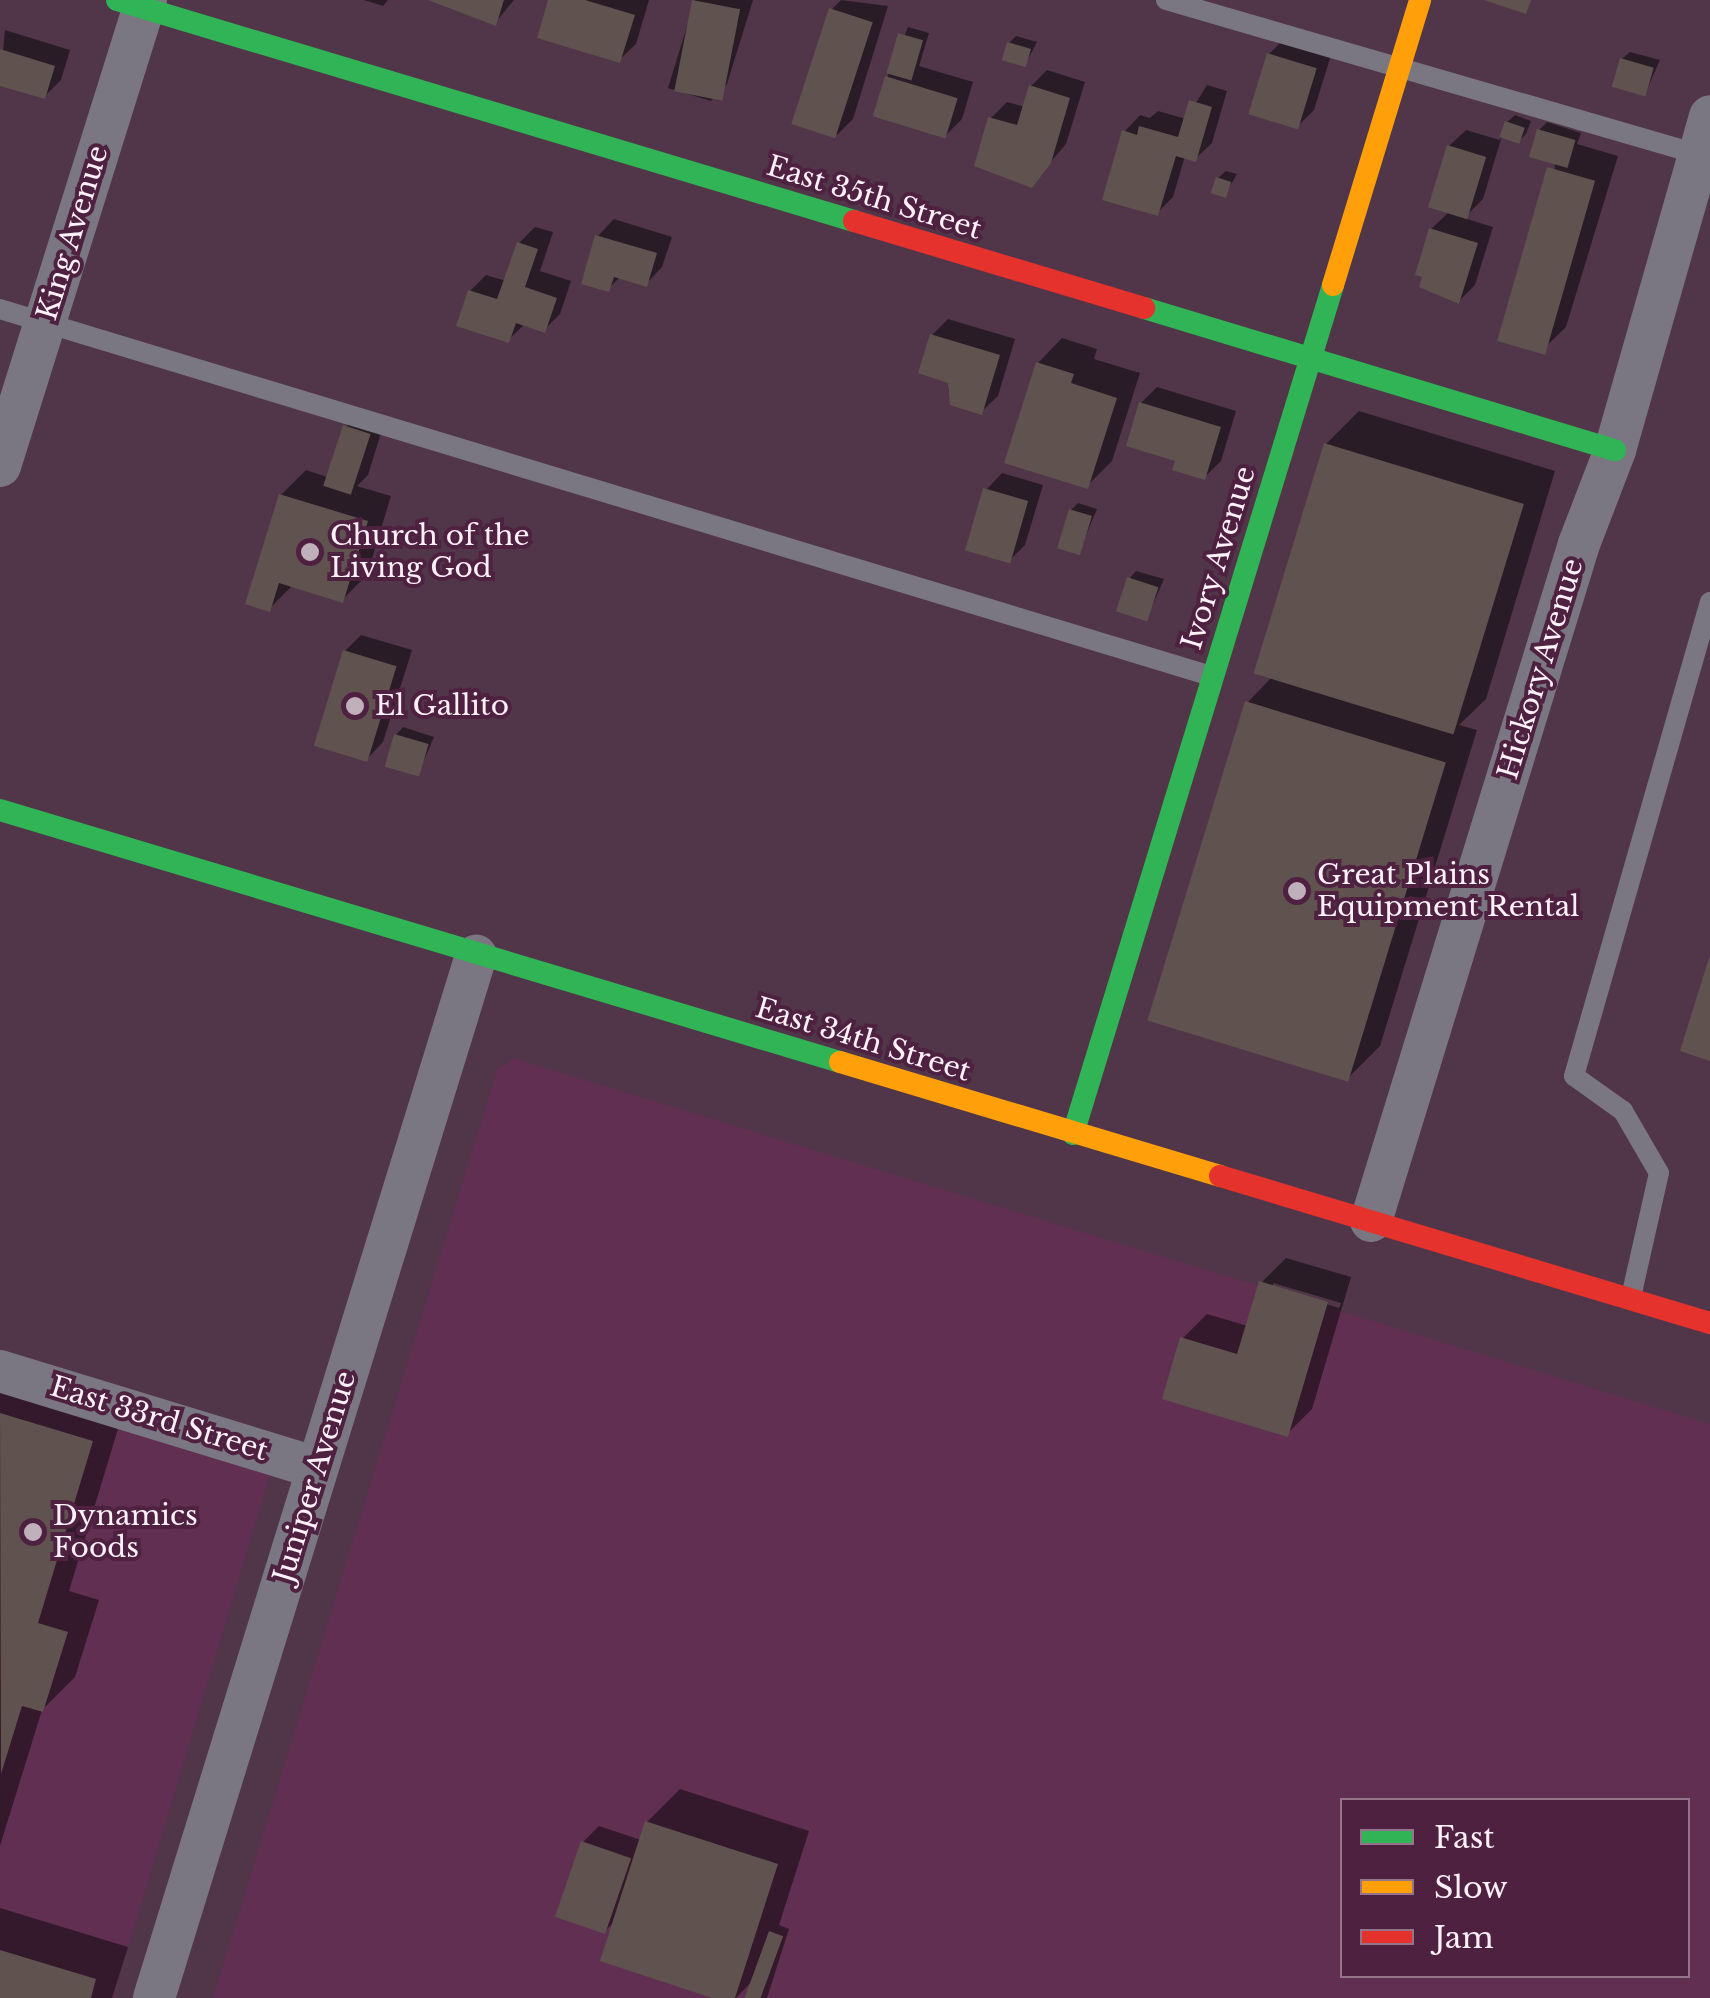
<!DOCTYPE html>
<style>
body{margin:0}
#map{position:relative;width:1710px;height:1998px;overflow:hidden;background:#503648;font-family:"Libre Baskerville",serif}
div>[style]{position:absolute}
.built>*{inset:0;background:#612f52}
.shadow>*{inset:0;background:#0007}
.building>*{inset:0;background:#60524f;transform-origin:0 0}
.lane>*{height:20px;margin:-10px;padding:0 10px;transform-origin:10px;border-radius:10px;background:#7a7782}
.street>*{height:42px;margin:-21px;padding:0 21px;transform-origin:21px;border-radius:21px;background:#7a7782}
.fast>*{height:22px;margin:-11px;padding:0 11px;transform-origin:11px;border-radius:11px;background:#30b455}
.slow>*{height:22px;margin:-11px;padding:0 11px;transform-origin:11px;border-radius:11px;background:#ff9f0a}
.jam>*{height:22px;margin:-11px;padding:0 11px;transform-origin:11px;border-radius:11px;background:#e5322d}
.dots>*{width:28px;height:28px;translate:-50% -50%;box-sizing:border-box;border:5px solid #4f2141;border-radius:50%}
span{translate:-50% -50%;white-space:nowrap;text-align:center;line-height:1.15;-webkit-text-stroke:8px #4f2141;paint-order:stroke}
.street-label{font-size:28px;color:#fdf1f8}
.poi-label{font-size:28px;color:#fdf1f8}
.left{translate:0 -50%;text-align:left}
.legend{position:absolute;left:1340px;top:1798px;width:350px;height:180px;box-sizing:border-box;background:#4f2141;border:2px solid #95748a;margin:0;padding:12px 18px;list-style:none;font-size:30px;color:#fdf1f8}
.legend li{display:flex;align-items:center;gap:20px;height:50px}
.legend b{width:50px;border:2px solid #95748a}
</style>
<div id="map">
<div class="built">
<i style="clip-path:polygon(evenodd,513px 1058px,1710px 1424px,1710px 1998px,213px 1998px,497px 1070px,513px 1058px,1342px 1800px,1688px 1800px,1688px 1976px,1342px 1976px,1342px 1800px)"></i>
<i style="clip-path:polygon(0 1354px,280px 1441px,113px 1998px,0 1998px)"></i>
</div>
<div class="shadow">
<i style="clip-path:polygon(364px 0,388px 0,383px 6px)"></i>
<i style="clip-path:polygon(433px 0,514px 0,495px 23px)"></i>
<i style="clip-path:polygon(551px 0,649px 0,636px 44px,619px 60px)"></i>
<i style="clip-path:polygon(695px 0,753px 0,727px 84px,711px 101px,668px 88px)"></i>
<i style="clip-path:polygon(841px 0,888px 6px,853px 119px,837px 135px,831px 10px)"></i>
<i style="clip-path:polygon(908px 27px,929px 33px,919px 66px,973px 82px,962px 119px,946px 135px,887px 78px)"></i>
<i style="clip-path:polygon(5px 30px,70px 50px,61px 80px,44px 97px,0 83px)"></i>
<i style="clip-path:polygon(1016px 36px,1037px 42px,1025px 65px,1009px 43px)"></i>
<i style="clip-path:polygon(1285px 38px,1332px 52px,1314px 110px,1298px 126px,1269px 54px)"></i>
<i style="clip-path:polygon(1630px 52px,1660px 60px,1645px 94px,1622px 59px)"></i>
<i style="clip-path:polygon(1047px 70px,1085px 82px,1066px 144px,1031px 185px,990px 119px,1007px 102px,1025px 107px,1031px 86px)"></i>
<i style="clip-path:polygon(1207px 85px,1227px 91px,1212px 143px,1195px 159px,1185px 156px,1173px 197px,1157px 213px,1124px 132px,1140px 115px,1150px 118px,1158px 111px,1186px 119px)"></i>
<i style="clip-path:polygon(1515px 115px,1531px 121px,1526px 134px,1518px 142px,1502px 136px,1483px 199px,1464px 218px,1493px 227px,1475px 285px,1459px 301px,1431px 229px,1450px 211px,1449px 146px,1466px 130px,1500px 140px,1507px 122px)"></i>
<i style="clip-path:polygon(1547px 122px,1581px 133px,1577px 144px,1618px 156px,1566px 327px,1541px 351px,1555px 163px,1539px 130px)"></i>
<i style="clip-path:polygon(1226px 171px,1237px 174px,1225px 195px,1218px 178px)"></i>
<i style="clip-path:polygon(614px 219px,672px 237px,662px 267px,646px 284px,621px 276px,608px 289px,598px 236px)"></i>
<i style="clip-path:polygon(535px 227px,553px 232px,540px 271px,571px 281px,560px 314px,544px 330px,525px 324px,508px 340px,470px 291px,486px 275px,506px 281px,519px 243px)"></i>
<i style="clip-path:polygon(948px 319px,1015px 339px,998px 396px,981px 412px,948px 391px,951px 381px,932px 335px)"></i>
<i style="clip-path:polygon(1062px 338px,1097px 349px,1094px 359px,1140px 373px,1112px 461px,1087px 486px,1038px 363px)"></i>
<i style="clip-path:polygon(1157px 387px,1236px 411px,1221px 461px,1205px 477px,1178px 459px,1141px 403px)"></i>
<i style="clip-path:polygon(362px 410px,386px 417px,368px 475px,357px 486px,391px 496px,367px 575px,342px 600px,293px 585px,269px 609px,281px 495px,306px 470px,330px 478px,346px 427px)"></i>
<i style="clip-path:polygon(1359px 411px,1555px 471px,1486px 699px,1459px 725px,1477px 730px,1380px 1046px,1348px 1078px,1247px 703px,1273px 676px,1326px 444px)"></i>
<i style="clip-path:polygon(1002px 473px,1043px 485px,1025px 545px,1009px 561px,986px 490px)"></i>
<i style="clip-path:polygon(1078px 503px,1097px 509px,1079px 552px,1071px 510px)"></i>
<i style="clip-path:polygon(1136px 571px,1164px 579px,1147px 618px,1129px 579px)"></i>
<i style="clip-path:polygon(361px 635px,412px 650px,383px 742px,367px 759px,345px 651px)"></i>
<i style="clip-path:polygon(403px 727px,434px 737px,418px 774px,396px 735px)"></i>
<i style="clip-path:polygon(evenodd,1286px 1258px,1351px 1277px,1312px 1409px,1287px 1434px,1182px 1339px,1207px 1314px,1248px 1326px,1261px 1283px,1286px 1258px,1273px 1283px,1341px 1303px,1339px 1308px,1273px 1288px,1273px 1283px)"></i>
<i style="clip-path:polygon(0 1371px,124px 1409px,69px 1591px,99px 1600px,75px 1677px,42px 1710px,0 1846px)"></i>
<i style="clip-path:polygon(680px 1789px,809px 1831px,779px 1925px,789px 1929px,767px 1998px,750px 1998px,756px 1977px,736px 1998px,720px 1998px,615px 1921px,605px 1931px,583px 1842px,599px 1826px,641px 1840px,647px 1822px)"></i>
<i style="clip-path:polygon(0 1908px,128px 1947px,112px 1998px,0 1998px)"></i>
</div>
<div class="building">
<i style="clip-path:polygon(428px 0,504px 0,496px 26px)"></i>
<i style="clip-path:polygon(548px 0,585px 0,635px 15px,620px 63px,537px 38px)"></i>
<i style="left:692px;top:0;width:49px;height:93px;rotate:11deg"></i>
<i style="clip-path:polygon(1484px 0,1531px 0,1526px 14px)"></i>
<i style="left:829px;top:8px;width:46px;height:122px;rotate:18deg"></i>
<i style="left:898px;top:33px;width:26px;height:42px;rotate:16deg"></i>
<i style="left:1007px;top:42px;width:25px;height:19px;rotate:16deg"></i>
<i style="clip-path:polygon(0 49px,55px 66px,45px 99px,0 86px)"></i>
<i style="left:1267px;top:53px;width:52px;height:64px;rotate:17deg"></i>
<i style="left:1620px;top:58px;width:35px;height:30px;rotate:16deg"></i>
<i style="left:885px;top:76px;width:76px;height:42px;rotate:17deg"></i>
<i style="clip-path:polygon(1029px 85px,1070px 98px,1051px 163px,1032px 188px,974px 166px,988px 117px,1017px 125px)"></i>
<i style="clip-path:polygon(1189px 100px,1212px 107px,1196px 162px,1176px 156px,1158px 216px,1102px 200px,1122px 130px,1137px 135px,1139px 126px,1178px 137px)"></i>
<i style="left:1505px;top:121px;width:21px;height:17px;rotate:19deg"></i>
<i style="left:1537px;top:129px;width:40px;height:29px;rotate:16deg"></i>
<i style="left:1447px;top:145px;width:41px;height:65px;rotate:17deg"></i>
<i style="left:1547px;top:167px;width:50px;height:181px;rotate:16deg"></i>
<i style="left:1216px;top:177px;width:16px;height:17px;rotate:18deg"></i>
<i style="clip-path:polygon(1429px 228px,1478px 243px,1459px 304px,1419px 287px,1422px 277px,1415px 275px)"></i>
<i style="clip-path:polygon(595px 235px,657px 253px,647px 287px,614px 277px,609px 292px,581px 284px)"></i>
<i style="clip-path:polygon(517px 242px,538px 249px,525px 287px,557px 298px,545px 333px,516px 323px,509px 343px,456px 326px,468px 290px,497px 299px)"></i>
<i style="clip-path:polygon(930px 334px,1000px 355px,982px 415px,950px 405px,948px 383px,918px 373px)"></i>
<i style="clip-path:polygon(1036px 362px,1074px 374px,1071px 383px,1117px 398px,1088px 489px,1004px 463px)"></i>
<i style="clip-path:polygon(1139px 402px,1221px 427px,1205px 480px,1172px 470px,1175px 461px,1126px 446px)"></i>
<i style="left:343px;top:425px;width:29px;height:64px;rotate:18deg"></i>
<i style="left:1324px;top:443px;width:209px;height:241px;rotate:17deg"></i>
<i style="left:983px;top:488px;width:47px;height:65px;rotate:16deg"></i>
<i style="clip-path:polygon(279px 494px,368px 521px,343px 603px,279px 583px,270px 612px,245px 604px)"></i>
<i style="left:1069px;top:509px;width:24px;height:41px;rotate:17deg"></i>
<i style="left:1127px;top:577px;width:33px;height:36px;rotate:18deg"></i>
<i style="left:343px;top:650px;width:56px;height:100px;rotate:17deg"></i>
<i style="left:1245px;top:701px;width:210px;height:334px;rotate:17deg"></i>
<i style="left:394px;top:734px;width:36px;height:34px;rotate:16deg"></i>
<i style="clip-path:polygon(1709px 958px,1710px 958px,1710px 1061px,1680px 1051px)"></i>
<i style="clip-path:polygon(1259px 1281px,1328px 1302px,1288px 1437px,1162px 1399px,1180px 1337px,1237px 1354px)"></i>
<i style="clip-path:polygon(0 1413px,93px 1441px,38px 1623px,68px 1632px,43px 1712px,22px 1706px,1px 1774px)"></i>
<i style="clip-path:polygon(645px 1821px,778px 1864px,735px 1998px,712px 1998px,600px 1961px)"></i>
<i style="left:581px;top:1841px;width:53px;height:80px;rotate:19deg"></i>
<i style="left:769px;top:1931px;width:15px;height:71px;rotate:20deg"></i>
<i style="clip-path:polygon(0 1950px,96px 1979px,91px 1998px,0 1998px)"></i>
</div>
<div class="lane">
<i style="left:1166px;top:0;width:557px;rotate:16.16deg"></i>
<i style="left:0;top:309px;width:1265px;rotate:16.86deg"></i>
<i style="left:1631px;top:1297px;width:127px;rotate:-77.3deg"></i>
<i style="left:1659px;top:1173px;width:72px;rotate:-120.1deg"></i>
<i style="left:1623px;top:1111px;width:60px;rotate:-144.5deg"></i>
<i style="left:1574px;top:1076px;width:493px;rotate:-74deg"></i>
</div>
<div class="street">
<i style="left:0;top:466px;width:488px;rotate:-72.6deg"></i>
<i style="left:1371px;top:1221px;width:708px;rotate:-72.92deg"></i>
<i style="left:1579px;top:544px;width:101px;rotate:-69deg"></i>
<i style="left:1615px;top:450px;width:347px;rotate:-74.1deg"></i>
<i style="left:0;top:1371px;width:332px;rotate:17deg"></i>
<i style="left:154px;top:1998px;width:1091px;rotate:-72.83deg"></i>
</div>
<div class="fast">
<i style="left:117px;top:0;width:769px;rotate:16.69deg"></i>
<i style="left:1144px;top:308px;width:492px;rotate:16.8deg"></i>
<i style="left:0;top:810px;width:877px;rotate:16.7deg"></i>
<i style="left:1073px;top:1134px;width:888px;rotate:-72.97deg"></i>
</div>
<div class="slow">
<i style="left:1333px;top:285px;width:298px;rotate:-73deg"></i>
<i style="left:840px;top:1062px;width:397px;rotate:16.7deg"></i>
</div>
<div class="jam">
<i style="left:854px;top:221px;width:303px;rotate:16.7deg"></i>
<i style="left:1220px;top:1176px;width:512px;rotate:16.7deg"></i>
</div>
<div class="dots">
<i style="left:310px;top:552px;background:#c0b0ba"></i>
<i style="left:355px;top:706px;background:#c0b0ba"></i>
<i style="left:1297px;top:891px;background:#c0b0ba"></i>
<i style="left:33px;top:1532px;background:#c0b0ba"></i>
</div>
<div class="street-label">
<span style="left:874px;top:198px;rotate:17deg">East 35th Street</span>
<span style="left:73px;top:233px;rotate:-73deg">King Avenue</span>
<span style="left:1219px;top:558px;rotate:-73deg">Ivory Avenue</span>
<span style="left:1541px;top:669px;rotate:-73deg">Hickory Avenue</span>
<span style="left:863px;top:1040px;rotate:17deg">East 34th Street</span>
<span style="left:159px;top:1419px;rotate:17deg">East 33rd Street</span>
<span style="left:315px;top:1477px;rotate:-73deg">Juniper Avenue</span>
</div>
<div class="poi-label">
<span class="left" style="left:330px;top:552px">Church of the<br>Living God</span>
<span class="left" style="left:375px;top:706px">El Gallito</span>
<span class="left" style="left:1317px;top:891px">Great Plains<br>Equipment Rental</span>
<span class="left" style="left:53px;top:1532px">Dynamics<br>Foods</span>
</div>
<ul class="legend">
<li><b style="height:12px;background:#30b455"></b>Fast</li>
<li><b style="height:12px;background:#ff9f0a"></b>Slow</li>
<li><b style="height:12px;background:#e5322d"></b>Jam</li>
</ul>
</div>
